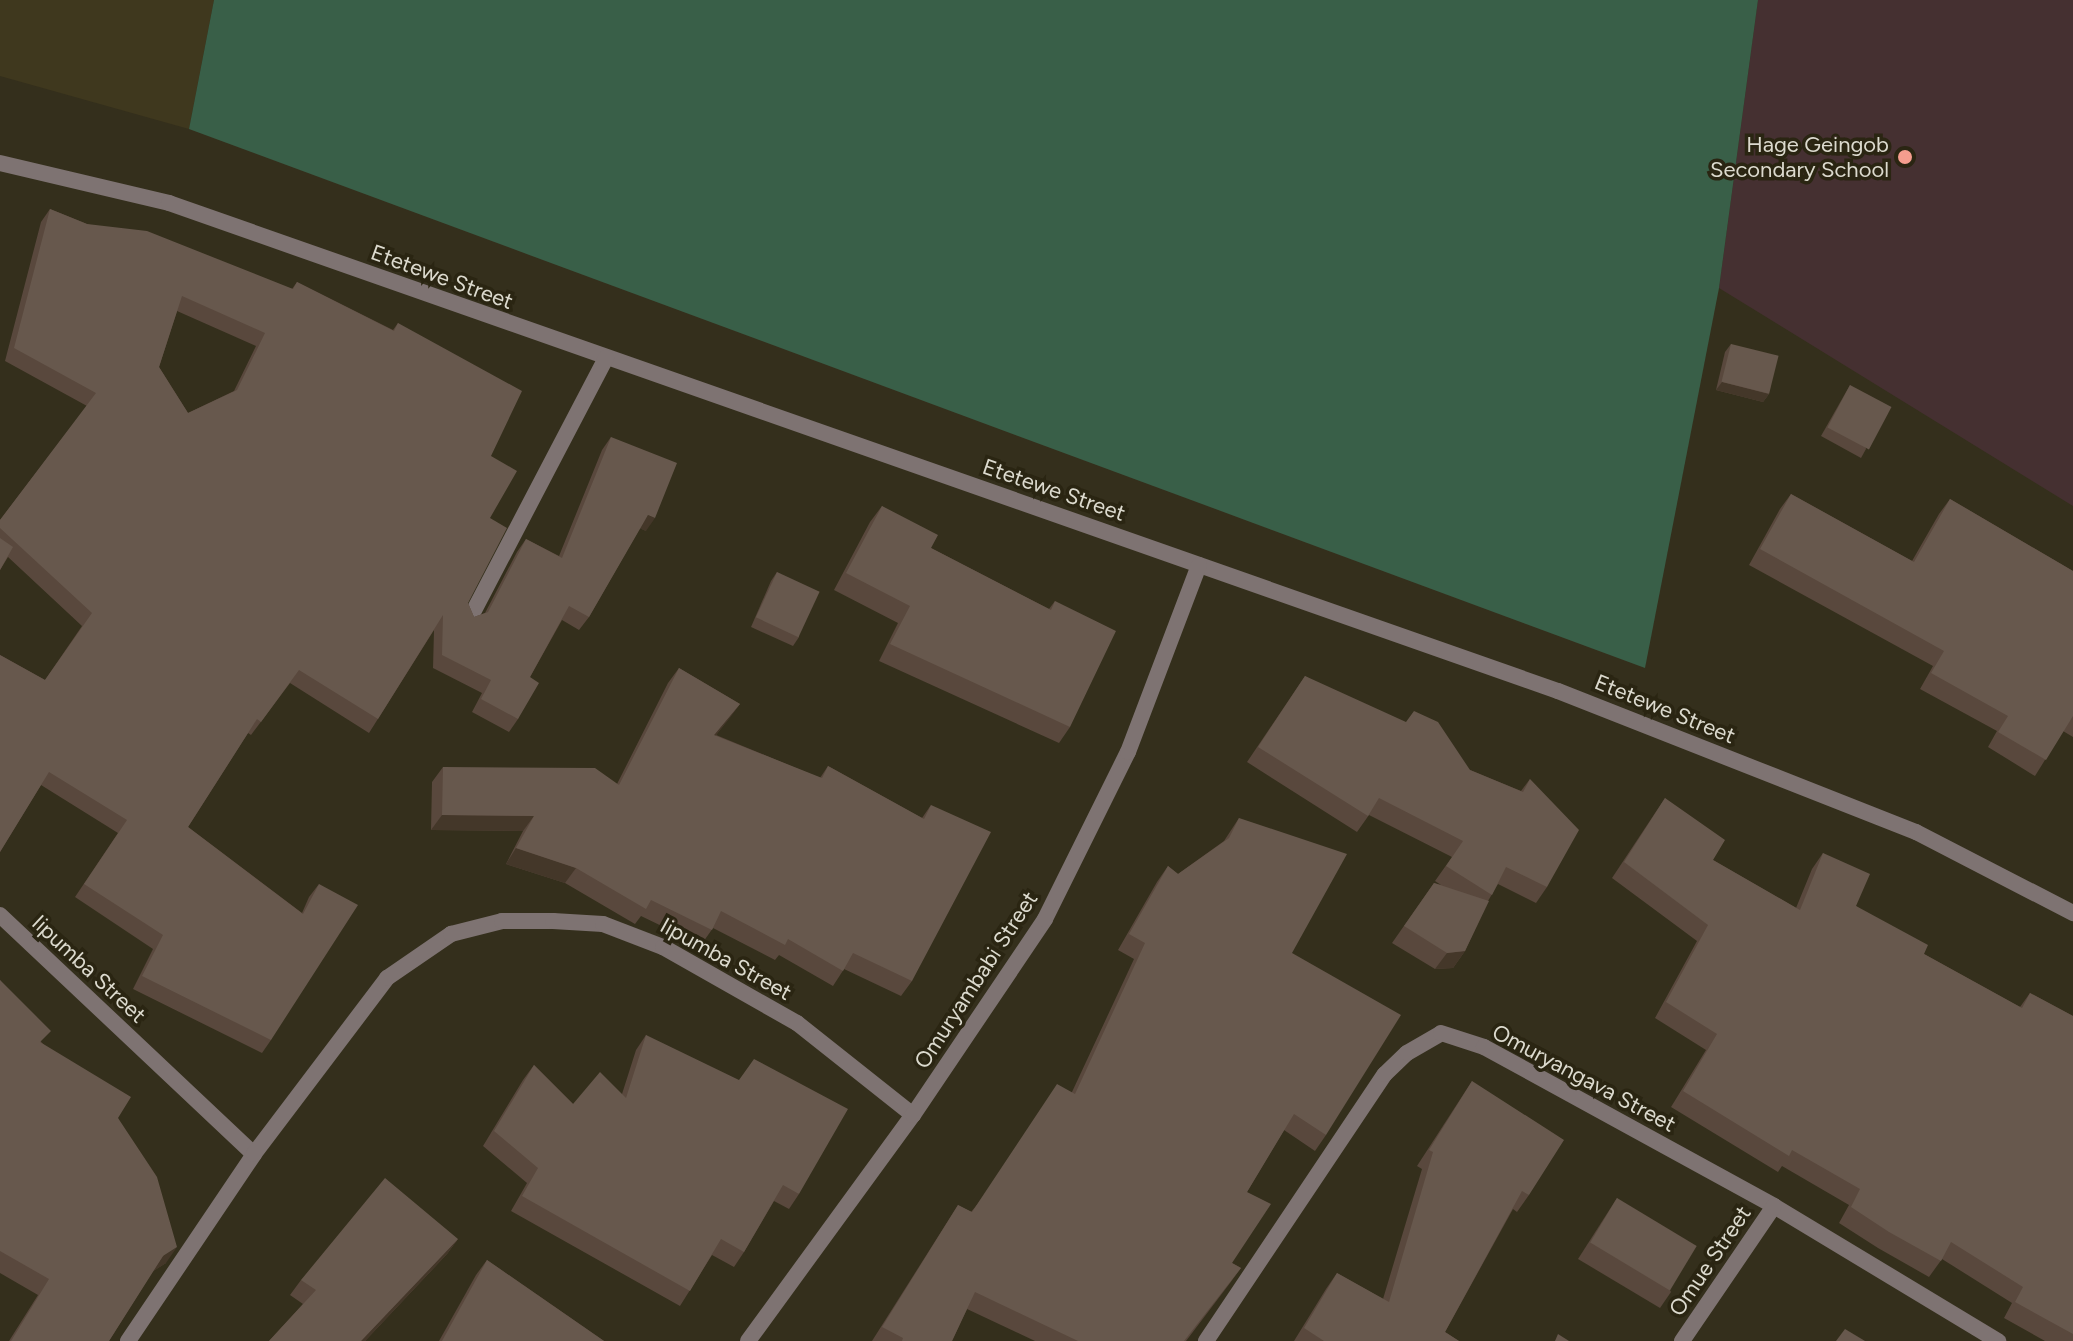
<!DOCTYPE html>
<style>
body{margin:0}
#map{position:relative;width:2073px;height:1341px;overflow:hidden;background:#342f1c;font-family:Figtree,sans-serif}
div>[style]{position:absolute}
.built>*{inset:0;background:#3f381e}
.education>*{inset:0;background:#453031}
.green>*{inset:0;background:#395f48}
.street>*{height:16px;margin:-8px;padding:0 8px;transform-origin:8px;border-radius:8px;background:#7e7372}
.wall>*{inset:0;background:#59483d}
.shaded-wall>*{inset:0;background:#443729}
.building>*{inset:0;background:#67584d;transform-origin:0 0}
.dots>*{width:22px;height:22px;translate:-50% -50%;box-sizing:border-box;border:4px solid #2a2512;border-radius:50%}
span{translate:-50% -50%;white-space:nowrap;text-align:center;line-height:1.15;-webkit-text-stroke:7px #2a2512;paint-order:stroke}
.poi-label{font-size:22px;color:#dcdace}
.right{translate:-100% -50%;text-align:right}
.street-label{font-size:22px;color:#dcdace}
</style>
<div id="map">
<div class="built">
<i style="clip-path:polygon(0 0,214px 0,189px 129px,0 76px)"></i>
</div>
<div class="education">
<i style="clip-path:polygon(1758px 0,2073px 0,2073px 506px,1719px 288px)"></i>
</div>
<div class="green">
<i style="clip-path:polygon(214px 0,1758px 0,1719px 288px,1645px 668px,189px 129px)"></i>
</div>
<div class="street">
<i style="left:0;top:163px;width:174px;rotate:13.3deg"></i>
<i style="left:169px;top:203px;width:1472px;rotate:19.36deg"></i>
<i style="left:1558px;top:691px;width:385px;rotate:21.5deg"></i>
<i style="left:1916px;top:832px;width:177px;rotate:27.3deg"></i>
<i style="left:469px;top:620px;width:296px;rotate:-62.4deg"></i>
<i style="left:0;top:915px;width:349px;rotate:43.3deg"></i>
<i style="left:128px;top:1341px;width:225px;rotate:-56deg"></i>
<i style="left:254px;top:1154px;width:221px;rotate:-52.9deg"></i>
<i style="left:387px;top:978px;width:78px;rotate:-34.5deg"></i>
<i style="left:451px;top:934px;width:53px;rotate:-14.3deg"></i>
<i style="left:502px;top:921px;width:51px"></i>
<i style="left:553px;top:921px;width:50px;rotate:3.4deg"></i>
<i style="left:603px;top:924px;width:64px;rotate:21deg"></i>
<i style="left:663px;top:947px;width:154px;rotate:29.6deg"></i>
<i style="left:797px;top:1023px;width:148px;rotate:38.4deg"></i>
<i style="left:748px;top:1341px;width:280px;rotate:-53.9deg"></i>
<i style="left:913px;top:1115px;width:236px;rotate:-56deg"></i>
<i style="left:1045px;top:919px;width:186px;rotate:-63.6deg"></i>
<i style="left:1128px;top:752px;width:200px;rotate:-69.2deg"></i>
<i style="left:1206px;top:1341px;width:321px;rotate:-56.2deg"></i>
<i style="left:1385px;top:1074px;width:30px;rotate:-44deg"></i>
<i style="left:1407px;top:1053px;width:39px;rotate:-30deg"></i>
<i style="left:1441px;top:1033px;width:45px;rotate:18deg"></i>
<i style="left:1484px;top:1047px;width:331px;rotate:28.7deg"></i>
<i style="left:1774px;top:1206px;width:262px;rotate:31.1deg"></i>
<i style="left:1682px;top:1341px;width:163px;rotate:-55.7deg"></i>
</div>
<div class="wall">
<i style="clip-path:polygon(evenodd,50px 209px,87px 224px,292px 289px,297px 282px,393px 330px,398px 323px,491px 456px,490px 518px,468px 603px,474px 617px,485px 613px,517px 552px,526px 539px,559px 556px,602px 450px,611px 437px,646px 531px,640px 528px,589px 617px,579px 630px,562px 620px,530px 677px,518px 719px,509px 732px,472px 712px,482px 693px,433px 668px,434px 630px,369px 733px,290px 683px,251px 735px,248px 733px,188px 827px,302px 913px,309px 897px,319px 884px,271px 1040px,262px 1053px,133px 989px,153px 949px,75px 897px,118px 833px,41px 785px,0 852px,0 655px,45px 680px,82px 626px,8px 557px,0 570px,0 520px,87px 406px,5px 361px,41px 222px,50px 209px,177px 311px,256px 346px,234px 391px,188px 413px,159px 367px,177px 311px)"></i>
<i style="clip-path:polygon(1731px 344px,1769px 394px,1763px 402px,1716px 390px,1725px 352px)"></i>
<i style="clip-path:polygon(1850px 385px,1866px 449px,1861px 458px,1821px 436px)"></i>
<i style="clip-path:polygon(1791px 494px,1912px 561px,1939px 514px,1950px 499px,2073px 571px,2073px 737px,2063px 731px,2035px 776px,1988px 747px,1997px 731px,1920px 689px,1933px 666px,1749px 565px,1780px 509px)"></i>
<i style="clip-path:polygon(882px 506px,931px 548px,1049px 609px,1055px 601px,1070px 727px,1059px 743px,879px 661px,898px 623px,834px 590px,870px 522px)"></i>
<i style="clip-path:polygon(777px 572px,799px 637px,793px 646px,751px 627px,771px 581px)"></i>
<i style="clip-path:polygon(679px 668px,740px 704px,716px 735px,820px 778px,828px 766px,922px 818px,931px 805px,912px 981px,901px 996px,844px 969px,833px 986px,779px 955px,775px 960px,713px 928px,701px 945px,641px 916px,635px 924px,565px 883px,506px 864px,523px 831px,431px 830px,432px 782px,443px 767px,617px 784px,668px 683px)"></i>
<i style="clip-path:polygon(1305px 676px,1470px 770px,1521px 791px,1530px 779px,1547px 887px,1536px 903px,1498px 884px,1488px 901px,1465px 951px,1453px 968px,1435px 969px,1392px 943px,1434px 883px,1441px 885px,1435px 881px,1452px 857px,1369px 815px,1357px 832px,1247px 762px)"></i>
<i style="clip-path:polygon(1665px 798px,1713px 860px,1796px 908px,1812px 869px,1823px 853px,1856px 906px,1924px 954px,2020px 1007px,2030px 993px,2073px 1016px,2073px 1341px,2045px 1341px,2004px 1318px,2012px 1303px,1942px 1259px,1929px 1277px,1878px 1248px,1839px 1223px,1849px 1205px,1782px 1166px,1778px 1172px,1671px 1107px,1706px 1050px,1655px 1018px,1697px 941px,1612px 878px)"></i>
<i style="clip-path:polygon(1239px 818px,1292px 953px,1326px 1135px,1315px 1151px,1284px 1130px,1247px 1192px,1232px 1263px,1241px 1268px,1230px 1283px,1186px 1341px,1035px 1341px,967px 1309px,952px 1341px,872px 1341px,958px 1205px,971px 1212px,1072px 1092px,1134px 959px,1118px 950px,1157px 882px,1168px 866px,1178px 874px,1224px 841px)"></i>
<i style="clip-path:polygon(0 980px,42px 1043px,118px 1118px,166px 1263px,153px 1271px,109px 1341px,9px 1341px,38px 1295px,0 1273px)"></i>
<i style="clip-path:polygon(646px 1035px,799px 1194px,789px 1209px,774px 1201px,744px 1252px,734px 1267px,712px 1255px,680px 1306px,511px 1211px,527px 1183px,483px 1146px,523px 1080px,534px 1065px,573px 1104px,622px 1094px,636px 1050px)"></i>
<i style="clip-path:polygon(1472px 1081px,1529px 1195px,1517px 1212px,1513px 1209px,1445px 1332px,1459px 1341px,1294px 1341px,1326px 1289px,1337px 1273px,1383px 1299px,1422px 1169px,1417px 1166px)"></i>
<i style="clip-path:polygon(1617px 1198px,1671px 1292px,1660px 1308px,1578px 1259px)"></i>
<i style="clip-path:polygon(458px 1239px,447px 1254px,365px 1341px,269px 1341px,303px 1304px,290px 1295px,301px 1280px)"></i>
<i style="clip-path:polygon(487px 1260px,604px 1341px,439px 1341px,476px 1275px)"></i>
</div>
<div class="shaded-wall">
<i style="clip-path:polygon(1722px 382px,1769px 394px,1763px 402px,1716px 390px)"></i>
<i style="clip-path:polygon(648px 515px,655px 518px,646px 531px,639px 528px)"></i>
<i style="clip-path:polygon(740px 704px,729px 719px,704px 750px,714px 735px)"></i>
<i style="clip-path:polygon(442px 815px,534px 816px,523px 831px,431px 830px)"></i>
<i style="clip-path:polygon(516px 848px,576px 868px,565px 883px,506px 864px)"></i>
<i style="clip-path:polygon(1465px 951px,1453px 968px,1435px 969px,1447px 953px)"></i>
<i style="clip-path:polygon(458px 1239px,447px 1254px,365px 1341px,361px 1341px)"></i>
<i style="clip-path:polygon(177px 1247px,166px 1263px,152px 1272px,163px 1256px)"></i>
</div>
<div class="building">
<i style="clip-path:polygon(evenodd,50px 209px,87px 224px,147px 231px,293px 289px,297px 282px,394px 331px,398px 323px,522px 391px,491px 456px,517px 471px,490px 518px,507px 528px,468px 603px,474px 617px,488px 612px,526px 539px,562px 558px,611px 437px,677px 463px,655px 518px,648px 515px,589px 617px,569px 606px,530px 677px,539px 683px,518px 719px,481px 699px,491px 680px,442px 655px,443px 615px,378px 719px,299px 670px,261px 722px,257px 719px,188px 827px,303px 914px,319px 884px,358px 905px,271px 1040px,142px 976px,163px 935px,84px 884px,127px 820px,49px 772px,0 852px,0 655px,45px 680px,92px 613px,0 528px,0 520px,96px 393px,14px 348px,50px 209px,182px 296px,265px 333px,237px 390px,188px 413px,159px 367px,182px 296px)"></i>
<i style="left:1731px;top:344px;width:49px;height:39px;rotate:14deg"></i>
<i style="left:1850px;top:385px;width:47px;height:48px;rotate:28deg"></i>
<i style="clip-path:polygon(1791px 494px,1914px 562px,1950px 499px,2073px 571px,2073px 716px,2046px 760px,1998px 732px,2008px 716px,1931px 673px,1944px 651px,1760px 549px)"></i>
<i style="clip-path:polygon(882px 506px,938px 535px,931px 548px,1051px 610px,1055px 601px,1116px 631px,1070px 727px,890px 644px,910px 606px,846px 573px)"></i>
<i style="clip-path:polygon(0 538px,13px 547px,0 570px)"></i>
<i style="left:777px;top:572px;width:47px;height:50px;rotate:25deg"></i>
<i style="clip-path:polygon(679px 668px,740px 704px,714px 735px,822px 778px,828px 766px,924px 819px,931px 805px,991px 832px,912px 981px,853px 953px,843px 971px,788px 939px,785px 945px,721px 911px,712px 930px,651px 900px,646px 909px,576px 868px,516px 848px,534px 816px,442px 815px,443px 767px,595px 768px,619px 785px)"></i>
<i style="clip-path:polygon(1305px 676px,1406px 722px,1414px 711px,1438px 722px,1470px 770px,1523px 792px,1530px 779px,1579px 830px,1547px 887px,1506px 867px,1492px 895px,1446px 866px,1463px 841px,1379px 798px,1368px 816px,1258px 747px)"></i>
<i style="clip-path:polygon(1665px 798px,1725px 840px,1713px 860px,1800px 910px,1823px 853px,1870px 874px,1856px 906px,1928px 945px,1924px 954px,2022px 1008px,2030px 993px,2073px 1016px,2073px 1334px,2015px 1302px,2023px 1287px,1951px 1242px,1941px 1261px,1889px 1232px,1851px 1207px,1860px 1189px,1792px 1150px,1789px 1156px,1683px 1091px,1717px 1034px,1666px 1002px,1708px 925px,1624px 862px)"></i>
<i style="clip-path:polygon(1239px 818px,1347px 854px,1292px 953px,1401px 1015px,1326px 1135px,1294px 1114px,1247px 1192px,1271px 1204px,1232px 1263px,1241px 1268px,1184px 1341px,1078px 1341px,975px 1292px,952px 1341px,902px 1341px,903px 1338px,882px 1327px,958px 1205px,972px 1212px,1057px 1084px,1075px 1094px,1145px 943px,1129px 934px,1168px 866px,1178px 874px,1229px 838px)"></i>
<i style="clip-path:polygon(1434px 883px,1489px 901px,1465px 951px,1447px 953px,1404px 926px)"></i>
<i style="clip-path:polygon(0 980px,51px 1031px,40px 1042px,131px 1097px,118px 1118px,157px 1177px,177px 1247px,163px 1256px,109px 1341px,11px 1341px,49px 1279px,0 1251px)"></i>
<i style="clip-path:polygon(646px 1035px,739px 1080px,754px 1059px,848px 1109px,799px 1194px,783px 1185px,744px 1252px,721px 1239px,690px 1291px,522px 1196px,538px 1168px,494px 1131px,534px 1065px,573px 1104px,600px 1072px,626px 1098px)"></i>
<i style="clip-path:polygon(1472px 1081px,1564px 1140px,1529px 1195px,1522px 1191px,1445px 1332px,1459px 1341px,1324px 1341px,1304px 1328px,1337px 1273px,1389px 1302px,1433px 1152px,1429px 1150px)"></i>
<i style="clip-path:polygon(385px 1178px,458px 1239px,361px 1341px,269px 1341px,316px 1290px,301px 1280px)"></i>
<i style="left:1617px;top:1198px;width:93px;height:52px;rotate:31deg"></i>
<i style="clip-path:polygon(487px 1260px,604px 1341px,442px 1341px)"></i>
<i style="clip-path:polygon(1845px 1329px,1865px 1341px,1836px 1341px)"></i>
<i style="clip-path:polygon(1558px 1334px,1569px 1341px,1555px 1341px)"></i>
</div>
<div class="dots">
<i style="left:1905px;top:157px;background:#f59d8e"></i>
</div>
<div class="poi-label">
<span class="right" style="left:1889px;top:157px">Hage Geingob<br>Secondary School</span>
</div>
<div class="street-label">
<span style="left:442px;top:277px;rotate:20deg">Etetewe Street</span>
<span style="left:1054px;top:490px;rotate:19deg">Etetewe Street</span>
<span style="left:1665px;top:709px;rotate:22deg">Etetewe Street</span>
<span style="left:726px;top:959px;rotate:29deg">Iipumba Street</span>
<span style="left:89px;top:969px;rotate:43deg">Iipumba Street</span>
<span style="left:976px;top:980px;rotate:-57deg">Omuryambabi Street</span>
<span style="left:1584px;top:1078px;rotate:28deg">Omuryangava Street</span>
<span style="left:1710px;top:1261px;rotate:-56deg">Omue Street</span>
</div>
</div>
